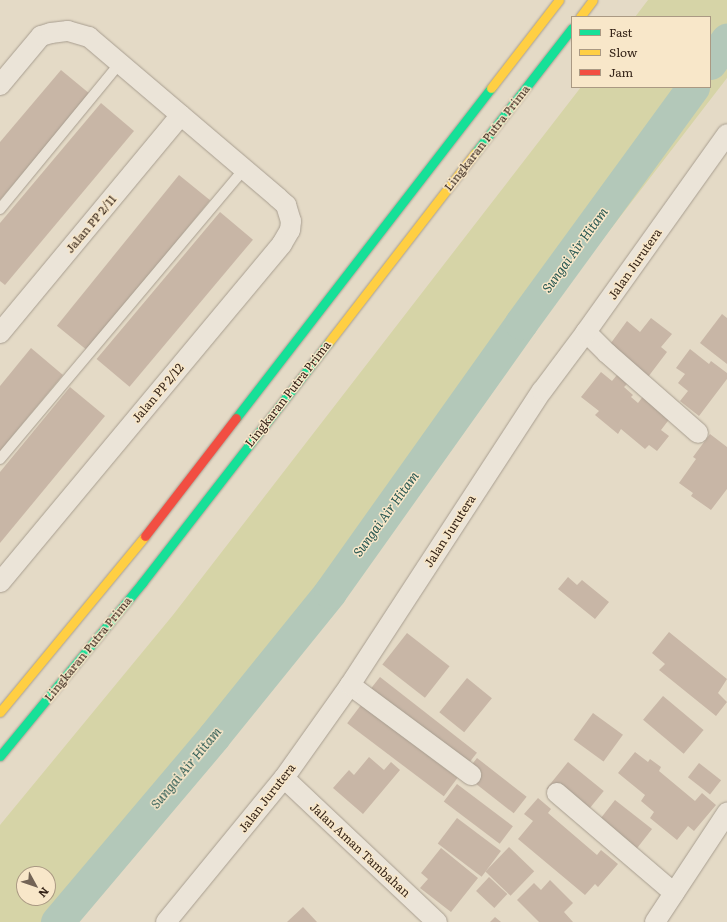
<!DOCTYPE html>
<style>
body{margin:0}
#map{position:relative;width:727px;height:922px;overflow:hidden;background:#e4dac6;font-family:Literata,serif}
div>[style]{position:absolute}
.green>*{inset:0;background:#d6d4a7}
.river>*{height:33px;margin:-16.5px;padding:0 16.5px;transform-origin:16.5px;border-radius:16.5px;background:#b3c8b9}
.building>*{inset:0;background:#c8b6a6;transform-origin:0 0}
.roads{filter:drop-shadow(0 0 1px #a89e90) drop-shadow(0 0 1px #a89e90)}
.lane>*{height:10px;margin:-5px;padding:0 5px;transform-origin:5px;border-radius:5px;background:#ebe4d8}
.street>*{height:20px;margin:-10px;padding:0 10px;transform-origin:10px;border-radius:10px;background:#ebe4d8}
.fast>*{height:9px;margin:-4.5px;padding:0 4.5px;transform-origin:4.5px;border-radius:4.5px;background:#16e098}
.slow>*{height:9px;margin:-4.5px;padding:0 4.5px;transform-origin:4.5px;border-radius:4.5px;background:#ffcf43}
.jam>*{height:9px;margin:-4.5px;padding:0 4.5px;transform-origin:4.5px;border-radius:4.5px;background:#f24e42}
span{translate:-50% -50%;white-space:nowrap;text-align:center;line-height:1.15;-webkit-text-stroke:3px #f8e7c9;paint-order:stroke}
.street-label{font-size:12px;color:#362519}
.water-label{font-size:13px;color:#275751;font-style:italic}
.legend{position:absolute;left:571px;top:16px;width:140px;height:72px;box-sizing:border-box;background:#f8e7c9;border:1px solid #aa9983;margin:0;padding:5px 7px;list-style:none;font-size:12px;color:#362519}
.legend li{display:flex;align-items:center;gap:8px;height:20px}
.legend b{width:20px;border:1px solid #aa9983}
.north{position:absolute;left:16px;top:866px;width:40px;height:40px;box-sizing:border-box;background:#f8e7c9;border:1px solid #aa9983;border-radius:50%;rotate:130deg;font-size:11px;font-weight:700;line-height:16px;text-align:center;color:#362519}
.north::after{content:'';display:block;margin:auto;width:14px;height:18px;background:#736456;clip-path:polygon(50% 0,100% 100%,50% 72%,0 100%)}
</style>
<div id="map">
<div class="green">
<i style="clip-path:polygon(evenodd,648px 0,727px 0,727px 78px,260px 684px,64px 922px,0 922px,0 825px,173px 615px,581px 87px,710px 87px,710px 17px,635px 17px,648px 0,24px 874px,48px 874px,48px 898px,24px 898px,24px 874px)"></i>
</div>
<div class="river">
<i style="left:710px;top:63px;width:29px;rotate:-54deg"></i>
<i style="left:57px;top:922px;width:243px;rotate:-49.8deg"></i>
<i style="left:214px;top:736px;width:185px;rotate:-51.1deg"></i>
<i style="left:330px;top:592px;width:330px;rotate:-54.6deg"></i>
<i style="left:521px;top:323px;width:292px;rotate:-53.9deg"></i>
</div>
<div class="building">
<i style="clip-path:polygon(61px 70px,90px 94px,0 200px,0 142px)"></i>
<i style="clip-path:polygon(101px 103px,134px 131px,5px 285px,0 281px,0 223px)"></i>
<i style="left:179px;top:175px;width:40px;height:194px;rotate:39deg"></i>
<i style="left:220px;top:212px;width:43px;height:192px;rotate:40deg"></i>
<i style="clip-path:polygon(722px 314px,727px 318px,727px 364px,700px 343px)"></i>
<i style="clip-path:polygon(651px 318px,672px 334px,661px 347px,667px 352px,648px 377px,608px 347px,627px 321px,640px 332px)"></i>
<i style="clip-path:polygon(31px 348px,63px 375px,0 451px,0 386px)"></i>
<i style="clip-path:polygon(690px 349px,709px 364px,711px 361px,727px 373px,727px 379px,699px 416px,680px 401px,688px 391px,678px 383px,685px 374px,676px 368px)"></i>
<i style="clip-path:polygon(601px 372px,612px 381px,617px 375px,627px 384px,624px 387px,633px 395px,631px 397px,638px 403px,644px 395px,671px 417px,661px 430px,669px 436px,657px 451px,649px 445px,645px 449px,621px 429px,618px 434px,595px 415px,599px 411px,581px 397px)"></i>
<i style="clip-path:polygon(70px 387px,105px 416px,0 543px,0 472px)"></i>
<i style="clip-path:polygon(710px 434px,727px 447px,727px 489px,711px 510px,691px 496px,693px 493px,679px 483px,696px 459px,693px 457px)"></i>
<i style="clip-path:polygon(568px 577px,577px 585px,582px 580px,609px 602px,595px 619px,558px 589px)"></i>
<i style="clip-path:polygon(669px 632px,727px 679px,718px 693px,727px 702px,716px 716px,659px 670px,665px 664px,652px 653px)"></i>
<i style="left:407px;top:633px;width:54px;height:40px;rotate:38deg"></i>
<i style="left:380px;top:677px;width:123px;height:23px;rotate:38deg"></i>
<i style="left:467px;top:678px;width:32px;height:44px;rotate:39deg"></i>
<i style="left:663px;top:696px;width:53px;height:31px;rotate:40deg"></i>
<i style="left:361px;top:705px;width:121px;height:23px;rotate:37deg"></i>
<i style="left:593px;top:713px;width:37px;height:33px;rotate:36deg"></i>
<i style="clip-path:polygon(635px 752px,648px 762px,650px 759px,661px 767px,659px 771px,695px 801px,702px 793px,716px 805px,694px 831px,688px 826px,677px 840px,650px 818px,654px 812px,641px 801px,645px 795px,618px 773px)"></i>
<i style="clip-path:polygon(369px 757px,384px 770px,391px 762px,400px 770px,363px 814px,333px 788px,349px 770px,354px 775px)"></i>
<i style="left:477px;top:758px;width:63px;height:21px;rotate:38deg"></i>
<i style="left:568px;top:762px;width:46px;height:34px;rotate:39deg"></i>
<i style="left:699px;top:763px;width:28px;height:18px;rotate:38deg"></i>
<i style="left:457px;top:784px;width:70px;height:22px;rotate:37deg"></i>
<i style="clip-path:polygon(538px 798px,551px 809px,548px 813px,597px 855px,601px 850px,618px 864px,598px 887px,595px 884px,585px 895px,518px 839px,533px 821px,524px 814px)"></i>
<i style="left:615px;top:800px;width:47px;height:33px;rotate:38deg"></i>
<i style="left:457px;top:818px;width:55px;height:32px;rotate:37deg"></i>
<i style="left:509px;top:847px;width:35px;height:34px;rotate:44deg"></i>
<i style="clip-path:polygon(441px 848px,478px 878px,451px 912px,420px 888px,428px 879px,421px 873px)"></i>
<i style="left:489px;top:877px;width:25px;height:19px;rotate:43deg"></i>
<i style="clip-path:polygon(550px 880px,573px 903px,564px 912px,573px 922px,539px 922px,517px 900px,534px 883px,541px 890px)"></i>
<i style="clip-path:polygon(303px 907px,317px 922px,287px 922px)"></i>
<i style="clip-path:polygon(495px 917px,501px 922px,490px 922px)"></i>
</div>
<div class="roads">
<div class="lane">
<i style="left:0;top:209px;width:189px;rotate:-50.6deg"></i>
<i style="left:0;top:459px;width:379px;rotate:-49.9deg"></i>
</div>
<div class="street">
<i style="left:0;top:85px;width:64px;rotate:-50.1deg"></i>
<i style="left:41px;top:36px;width:10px;rotate:-17deg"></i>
<i style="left:51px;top:33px;width:17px;rotate:-7deg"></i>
<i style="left:68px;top:31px;width:22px;rotate:16deg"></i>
<i style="left:89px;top:37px;width:248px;rotate:40.4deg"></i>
<i style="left:278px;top:198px;width:11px;rotate:41deg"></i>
<i style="left:286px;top:205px;width:17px;rotate:73deg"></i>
<i style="left:291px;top:221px;width:9px;rotate:96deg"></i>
<i style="left:290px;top:230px;width:16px;rotate:120deg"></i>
<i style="left:282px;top:244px;width:440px;rotate:129.8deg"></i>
<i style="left:586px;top:332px;width:30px;rotate:45deg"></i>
<i style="left:607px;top:353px;width:121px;rotate:41.3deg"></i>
<i style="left:0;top:333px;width:283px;rotate:-50.3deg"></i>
<i style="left:350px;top:685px;width:151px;rotate:36.6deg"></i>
<i style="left:284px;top:778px;width:210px;rotate:43.3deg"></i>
<i style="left:557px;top:793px;width:154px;rotate:40.5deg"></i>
<i style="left:166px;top:922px;width:186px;rotate:-50.7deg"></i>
<i style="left:284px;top:778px;width:114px;rotate:-54.6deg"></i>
<i style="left:350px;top:685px;width:351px;rotate:-56.9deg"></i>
<i style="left:542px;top:391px;width:74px;rotate:-53.3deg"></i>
<i style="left:586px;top:332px;width:243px;rotate:-54.5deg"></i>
<i style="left:655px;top:922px;width:131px;rotate:-56.6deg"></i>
</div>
<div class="fast">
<i style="left:475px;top:153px;width:158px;rotate:-52.2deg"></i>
<i style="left:236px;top:418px;width:417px;rotate:-52.3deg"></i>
<i style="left:0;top:756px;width:224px;rotate:-50.6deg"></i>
<i style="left:142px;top:583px;width:305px;rotate:-52.2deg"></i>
</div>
<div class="slow">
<i style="left:580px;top:17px;width:21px;rotate:-53deg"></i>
<i style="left:491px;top:88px;width:111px;rotate:-52.3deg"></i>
<i style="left:329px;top:342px;width:239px;rotate:-52.3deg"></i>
<i style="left:0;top:712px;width:228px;rotate:-50.5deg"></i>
</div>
<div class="jam">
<i style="left:145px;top:536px;width:149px;rotate:-52.4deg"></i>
</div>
</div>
<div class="street-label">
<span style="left:487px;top:138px;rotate:-52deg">Lingkaran Putra Prima</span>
<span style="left:91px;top:224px;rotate:-50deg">Jalan PP 2/11</span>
<span style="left:635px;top:264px;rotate:-55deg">Jalan Jurutera</span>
<span style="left:158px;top:393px;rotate:-50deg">Jalan PP 2/12</span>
<span style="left:288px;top:394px;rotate:-52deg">Lingkaran Putra Prima</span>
<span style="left:450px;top:531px;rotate:-57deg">Jalan Jurutera</span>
<span style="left:88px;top:649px;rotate:-51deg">Lingkaran Putra Prima</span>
<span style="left:267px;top:798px;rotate:-52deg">Jalan Jurutera</span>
<span style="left:360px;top:850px;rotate:43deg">Jalan Aman Tambahan</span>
</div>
<div class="water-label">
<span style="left:575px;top:250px;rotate:-54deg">Sungai Air Hitam</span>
<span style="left:386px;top:514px;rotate:-54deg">Sungai Air Hitam</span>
<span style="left:186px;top:768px;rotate:-50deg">Sungai Air Hitam</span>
</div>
<ul class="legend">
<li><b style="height:5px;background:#16e098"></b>Fast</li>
<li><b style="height:5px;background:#ffcf43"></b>Slow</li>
<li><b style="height:5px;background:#f24e42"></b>Jam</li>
</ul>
<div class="north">N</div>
</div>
